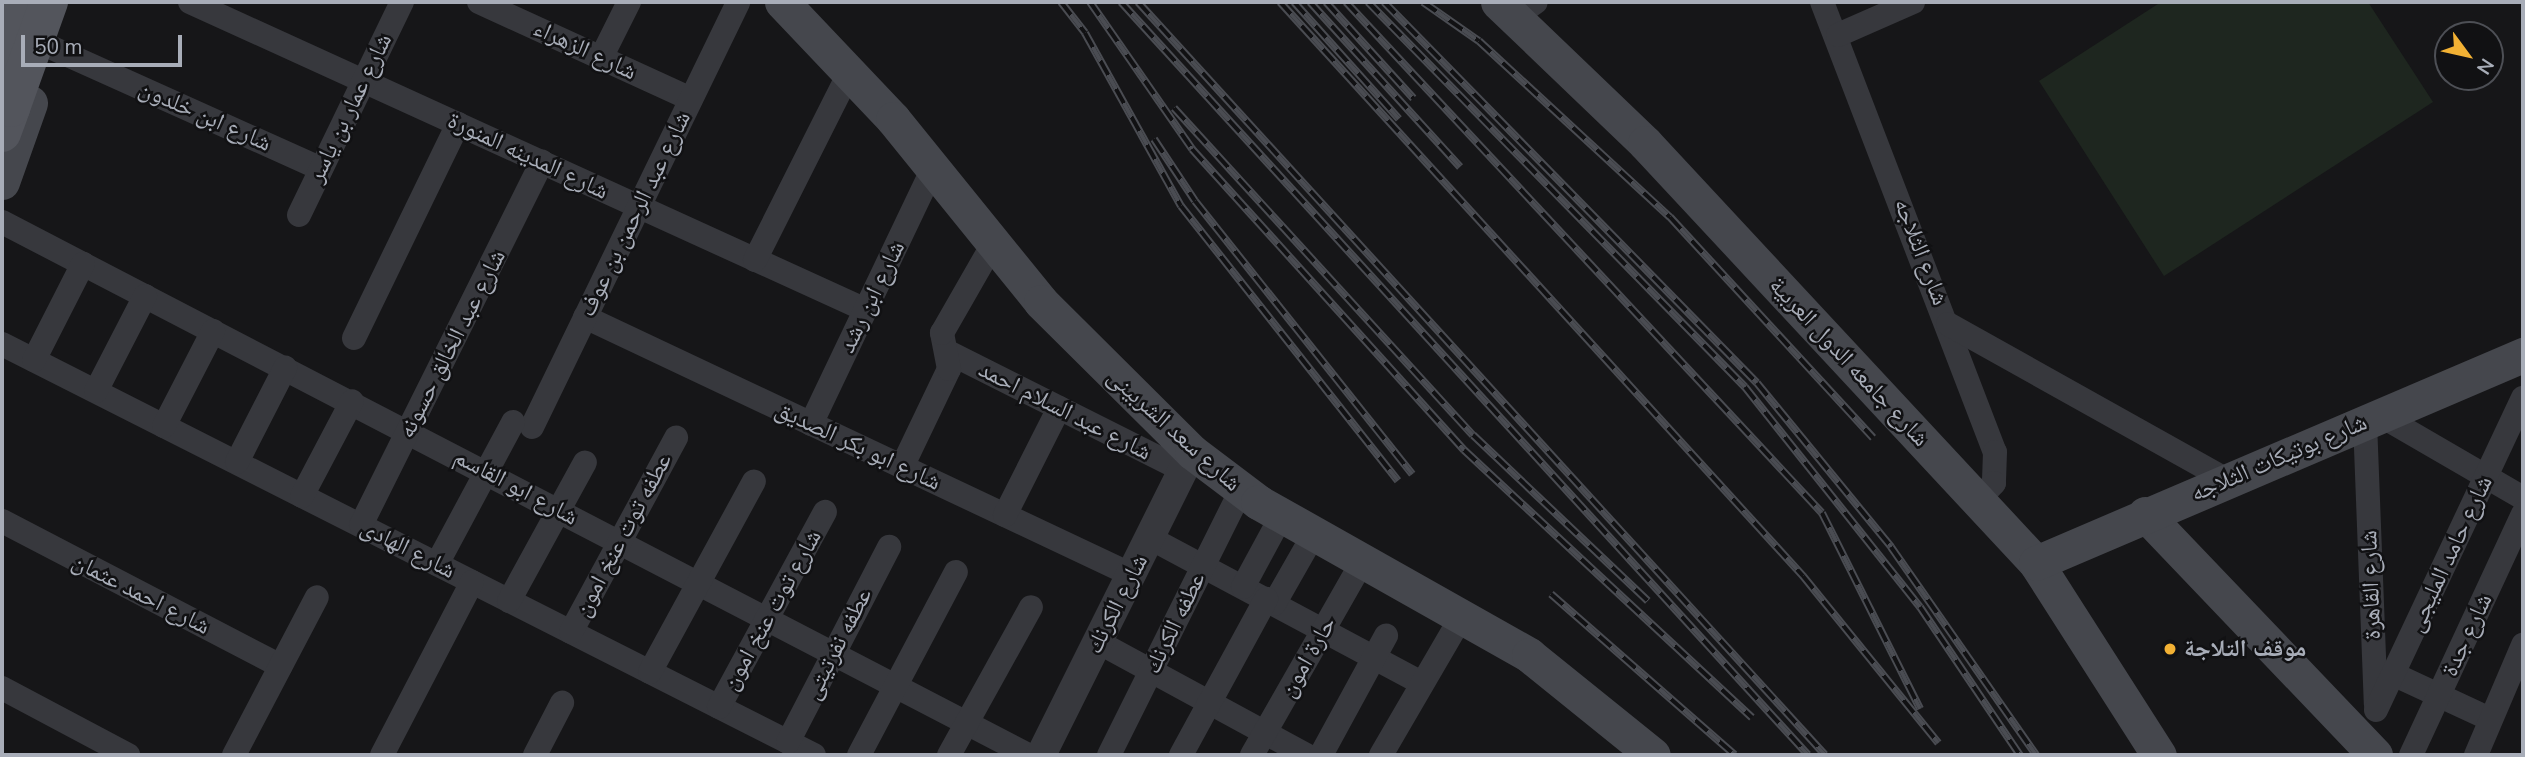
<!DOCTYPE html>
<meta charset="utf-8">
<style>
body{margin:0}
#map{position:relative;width:2525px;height:757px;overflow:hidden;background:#161618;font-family:"Nunito Sans","Noto Naskh Arabic",sans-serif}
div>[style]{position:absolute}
.green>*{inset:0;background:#1e261f}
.minor>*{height:24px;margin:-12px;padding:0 12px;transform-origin:12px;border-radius:12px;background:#37383d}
.tertiary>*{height:30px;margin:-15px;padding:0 15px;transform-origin:15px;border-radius:15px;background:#37383d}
.secondary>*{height:35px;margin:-17.5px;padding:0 17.5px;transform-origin:17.5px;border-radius:17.5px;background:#45474d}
.primary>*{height:38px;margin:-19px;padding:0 19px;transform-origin:19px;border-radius:19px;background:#53555c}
.rail>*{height:8px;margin-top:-4px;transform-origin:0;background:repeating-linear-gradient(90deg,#111113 0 16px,#4a4c52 0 32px);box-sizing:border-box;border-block:2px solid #4a4c52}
.primary-bridge>*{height:38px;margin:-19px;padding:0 19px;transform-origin:19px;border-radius:19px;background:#53555c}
.dots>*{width:19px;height:19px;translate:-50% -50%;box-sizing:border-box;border:4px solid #111113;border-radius:50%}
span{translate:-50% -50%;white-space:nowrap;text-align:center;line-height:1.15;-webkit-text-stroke:5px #111113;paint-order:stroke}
.street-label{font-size:24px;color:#a8adb8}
.poi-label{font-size:24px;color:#a8adb8;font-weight:700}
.left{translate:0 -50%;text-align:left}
.frame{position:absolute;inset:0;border:4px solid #a8adb8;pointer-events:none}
.north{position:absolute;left:2434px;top:21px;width:70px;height:70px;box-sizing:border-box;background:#111113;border:2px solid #4d4f55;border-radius:50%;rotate:123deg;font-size:19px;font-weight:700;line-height:28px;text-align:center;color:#a8adb8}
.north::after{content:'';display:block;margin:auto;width:24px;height:32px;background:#f2b134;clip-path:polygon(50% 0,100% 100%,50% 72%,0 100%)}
.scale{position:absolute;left:21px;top:35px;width:161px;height:32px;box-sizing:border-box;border:4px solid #a8adb8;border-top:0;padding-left:9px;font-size:21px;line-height:24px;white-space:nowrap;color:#a8adb8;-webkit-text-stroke:5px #111113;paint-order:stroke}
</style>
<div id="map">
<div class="green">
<i style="clip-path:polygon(2161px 2px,2368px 2px,2433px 102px,2164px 276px,2039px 81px)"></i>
</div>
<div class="minor">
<i style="left:190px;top:2px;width:743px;rotate:24.5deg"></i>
<i style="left:479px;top:2px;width:233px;rotate:24.6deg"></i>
<i style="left:1822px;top:2px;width:482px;rotate:69deg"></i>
<i style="left:1995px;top:452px;width:31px;rotate:92deg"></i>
<i style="left:1994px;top:483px;width:23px;rotate:133deg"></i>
<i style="left:1516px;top:16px;width:24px;rotate:-35deg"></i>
<i style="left:1838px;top:35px;width:82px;rotate:-23.7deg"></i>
<i style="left:50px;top:47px;width:297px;rotate:24.2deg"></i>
<i style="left:601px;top:58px;width:63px;rotate:-63.4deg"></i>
<i style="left:299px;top:215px;width:237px;rotate:-64.2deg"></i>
<i style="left:2px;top:222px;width:1156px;rotate:27.45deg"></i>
<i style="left:755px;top:260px;width:209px;rotate:-63.3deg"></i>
<i style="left:585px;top:317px;width:605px;rotate:25.25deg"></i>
<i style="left:1948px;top:324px;width:320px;rotate:29.2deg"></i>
<i style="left:354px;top:338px;width:238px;rotate:-64.1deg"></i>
<i style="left:2px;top:344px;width:910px;rotate:26.85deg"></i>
<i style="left:946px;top:351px;width:265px;rotate:26.7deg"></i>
<i style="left:34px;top:360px;width:108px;rotate:-63deg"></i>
<i style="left:96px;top:391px;width:107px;rotate:-62.7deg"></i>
<i style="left:2380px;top:415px;width:165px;rotate:30.1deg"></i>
<i style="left:2365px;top:422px;width:282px;rotate:87.8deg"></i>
<i style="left:811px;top:424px;width:281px;rotate:-64.5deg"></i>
<i style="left:164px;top:426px;width:107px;rotate:-62.7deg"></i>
<i style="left:532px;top:427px;width:472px;rotate:-64.1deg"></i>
<i style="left:237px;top:462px;width:106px;rotate:-62.9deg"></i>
<i style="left:902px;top:467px;width:109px;rotate:-64.4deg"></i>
<i style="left:949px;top:369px;width:37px;rotate:-101deg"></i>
<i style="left:942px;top:333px;width:103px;rotate:-60.2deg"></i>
<i style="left:302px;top:496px;width:107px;rotate:-62.2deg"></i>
<i style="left:1005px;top:515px;width:120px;rotate:-63.2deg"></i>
<i style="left:2px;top:521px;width:314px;rotate:27.5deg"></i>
<i style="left:361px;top:525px;width:406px;rotate:-63.5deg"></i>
<i style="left:1150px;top:538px;width:308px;rotate:28.1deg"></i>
<i style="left:437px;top:564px;width:161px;rotate:-61.8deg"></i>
<i style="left:1243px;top:587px;width:82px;rotate:-61.6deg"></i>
<i style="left:509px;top:601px;width:158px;rotate:-61.3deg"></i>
<i style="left:1274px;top:604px;width:83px;rotate:-60.3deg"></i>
<i style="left:571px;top:632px;width:221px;rotate:-61.6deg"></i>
<i style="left:1098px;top:642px;width:237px;rotate:28.5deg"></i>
<i style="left:650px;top:672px;width:217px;rotate:-61.4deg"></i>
<i style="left:2393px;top:674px;width:107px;rotate:24.9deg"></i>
<i style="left:2px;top:688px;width:143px;rotate:28deg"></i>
<i style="left:719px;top:707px;width:222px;rotate:-61.5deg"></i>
<i style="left:2376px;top:710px;width:345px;rotate:-64.8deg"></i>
<i style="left:788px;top:742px;width:220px;rotate:-62.6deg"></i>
<i style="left:234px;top:755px;width:178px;rotate:-62.3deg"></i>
<i style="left:382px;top:755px;width:195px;rotate:-62.5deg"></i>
<i style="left:535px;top:755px;width:59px;rotate:-62.6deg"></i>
<i style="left:859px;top:755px;width:207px;rotate:-62.1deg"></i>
<i style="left:949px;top:755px;width:169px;rotate:-61deg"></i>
<i style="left:1109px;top:755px;width:296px;rotate:-63.5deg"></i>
<i style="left:1181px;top:755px;width:178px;rotate:-61.4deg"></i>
<i style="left:1252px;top:755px;width:226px;rotate:-60.3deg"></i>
<i style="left:1321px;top:755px;width:136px;rotate:-61.4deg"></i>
<i style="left:1381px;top:755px;width:163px;rotate:-59.8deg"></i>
<i style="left:2411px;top:755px;width:266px;rotate:-65.1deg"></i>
<i style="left:2476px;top:755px;width:120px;rotate:-66.9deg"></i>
</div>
<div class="tertiary">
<i style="left:1041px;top:755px;width:339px;rotate:-63.5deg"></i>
</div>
<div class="secondary">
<i style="left:782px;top:2px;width:161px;rotate:46.5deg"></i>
<i style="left:893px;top:119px;width:235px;rotate:51deg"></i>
<i style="left:1041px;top:302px;width:213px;rotate:44.8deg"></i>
<i style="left:1192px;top:452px;width:83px;rotate:37.1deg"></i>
<i style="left:1258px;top:502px;width:311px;rotate:29.4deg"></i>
<i style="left:1529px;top:655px;width:159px;rotate:38.9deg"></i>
<i style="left:1498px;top:2px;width:204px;rotate:43.8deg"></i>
<i style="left:1645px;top:143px;width:574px;rotate:47.05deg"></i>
<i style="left:2036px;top:563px;width:228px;rotate:57.4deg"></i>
<i style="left:2px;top:182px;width:84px;rotate:-70.5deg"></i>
<i style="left:2145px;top:514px;width:333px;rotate:46.3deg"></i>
<i style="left:2036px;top:563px;width:530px;rotate:-23.13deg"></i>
</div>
<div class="primary">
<i style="left:2px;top:54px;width:55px;rotate:-69.9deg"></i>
<i style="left:2px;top:133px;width:27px;rotate:-70deg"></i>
</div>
<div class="rail">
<i style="left:1061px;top:2px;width:39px;rotate:52deg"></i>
<i style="left:1085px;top:33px;width:198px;rotate:61deg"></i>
<i style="left:1181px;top:206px;width:350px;rotate:51.7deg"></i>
<i style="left:1090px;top:2px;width:179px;rotate:55.2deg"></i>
<i style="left:1192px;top:149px;width:406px;rotate:47.9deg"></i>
<i style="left:1464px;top:450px;width:393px;rotate:42.9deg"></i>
<i style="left:1121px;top:2px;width:1019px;rotate:47.62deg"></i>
<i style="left:1138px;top:2px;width:1019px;rotate:47.62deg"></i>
<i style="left:1280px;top:2px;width:777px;rotate:47.66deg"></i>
<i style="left:1803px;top:576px;width:215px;rotate:51deg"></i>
<i style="left:1294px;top:2px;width:157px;rotate:48.1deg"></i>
<i style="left:1310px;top:2px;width:223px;rotate:47.7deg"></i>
<i style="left:1326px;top:2px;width:130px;rotate:47.8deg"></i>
<i style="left:1346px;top:2px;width:698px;rotate:47.03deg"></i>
<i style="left:1822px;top:513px;width:219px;rotate:63.4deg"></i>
<i style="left:1368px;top:2px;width:539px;rotate:45.6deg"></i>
<i style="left:1745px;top:387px;width:281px;rotate:51.5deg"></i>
<i style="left:1920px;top:607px;width:179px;rotate:56deg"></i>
<i style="left:1384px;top:2px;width:533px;rotate:45.61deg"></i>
<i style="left:1757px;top:383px;width:212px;rotate:50.7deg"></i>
<i style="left:1891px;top:547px;width:254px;rotate:55.1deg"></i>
<i style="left:1423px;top:2px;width:68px;rotate:34.9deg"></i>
<i style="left:1479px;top:41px;width:260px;rotate:42.7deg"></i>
<i style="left:1670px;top:217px;width:300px;rotate:47.4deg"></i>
<i style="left:1174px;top:108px;width:443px;rotate:47.6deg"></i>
<i style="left:1473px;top:435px;width:241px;rotate:43.5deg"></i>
<i style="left:1154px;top:139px;width:74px;rotate:56.5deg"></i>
<i style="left:1195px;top:201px;width:349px;rotate:51.5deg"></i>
<i style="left:1551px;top:594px;width:244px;rotate:41.2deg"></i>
</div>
<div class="primary-bridge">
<i style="left:11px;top:108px;width:113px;rotate:-70.3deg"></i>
</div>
<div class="dots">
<i style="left:2170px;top:649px;background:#f2b134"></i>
</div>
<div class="street-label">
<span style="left:585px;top:50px;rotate:25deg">شارع الزهراء</span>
<span style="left:350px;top:108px;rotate:-64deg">شارع عمار بن ياسر</span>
<span style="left:205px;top:116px;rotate:24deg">شارع ابن خلدون</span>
<span style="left:528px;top:156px;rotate:25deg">شارع المدينه المنورة</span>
<span style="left:635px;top:214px;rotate:-64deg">شارع عبد الرحمن بن عوف</span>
<span style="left:1921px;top:252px;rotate:69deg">شارع الثلاجه</span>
<span style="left:872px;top:297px;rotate:-64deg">شارع ابن رشد</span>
<span style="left:452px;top:344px;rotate:-63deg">شارع عبد الخالق حسونه</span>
<span style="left:1849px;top:362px;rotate:47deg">شارع جامعه الدول العربية</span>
<span style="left:1065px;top:411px;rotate:27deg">شارع عبد السلام احمد</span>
<span style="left:1174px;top:430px;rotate:42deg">شارع سعد الشربينى</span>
<span style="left:858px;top:446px;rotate:25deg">شارع ابو بكر الصديق</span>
<span style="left:2279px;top:458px;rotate:-23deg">شارع بوتيكات الثلاجه</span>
<span style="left:516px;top:487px;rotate:28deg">شارع ابو القاسم</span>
<span style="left:623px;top:535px;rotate:-62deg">عطفه توت عنخ امون</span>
<span style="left:408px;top:549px;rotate:27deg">شارع الهادى</span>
<span style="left:2450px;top:554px;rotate:-65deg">شارع حامد المليجى</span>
<span style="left:2371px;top:585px;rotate:-92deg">شارع القاهرة</span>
<span style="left:141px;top:594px;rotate:27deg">شارع احمد عثمان</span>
<span style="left:1117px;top:604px;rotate:-63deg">شارع الكرنك</span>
<span style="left:772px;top:610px;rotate:-61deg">شارع توت عنخ امون</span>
<span style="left:1175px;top:623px;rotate:-64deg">عطفه الكرنك</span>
<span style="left:2467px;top:635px;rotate:-65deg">شارع جدة</span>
<span style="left:838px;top:644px;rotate:-63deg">عطفه نفرتيتى</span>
<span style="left:1308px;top:657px;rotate:-60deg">حارة امون</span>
</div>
<div class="poi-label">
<span class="left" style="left:2184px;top:649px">موقف التلاجة</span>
</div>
<div class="frame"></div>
<div class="north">N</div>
<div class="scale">50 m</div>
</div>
